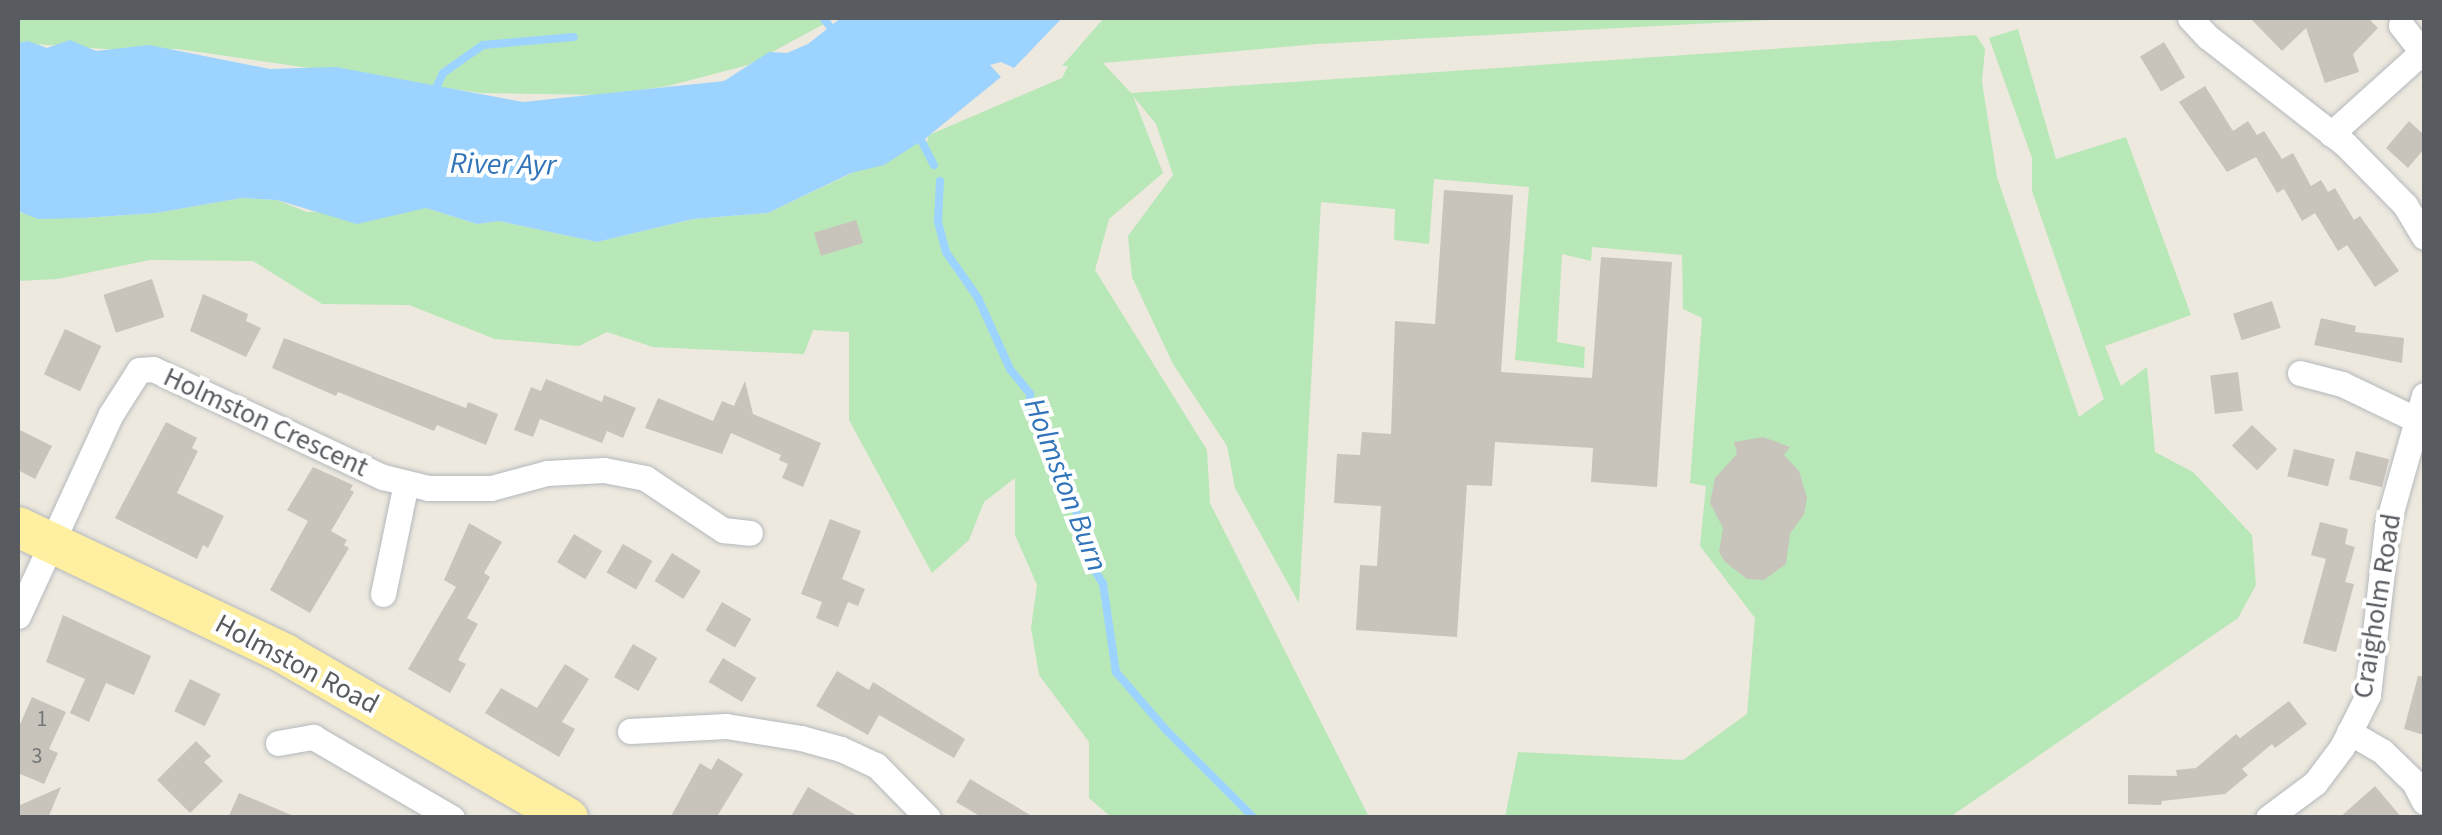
<!DOCTYPE html>
<style>
body{margin:0}
#map{position:relative;width:2442px;height:835px;overflow:hidden;background:#ede9de;font-family:"Source Sans 3",sans-serif}
div>[style]{position:absolute}
.green>*{inset:0;background:#b8e7b8}
.water>*{inset:0;background:#9cd4ff}
.stream>*{height:8px;margin:-4px;padding:0 4px;transform-origin:4px;border-radius:4px;background:#9cd4ff}
.building>*{inset:0;background:#c8c4bc;transform-origin:0 0}
.roads{filter:drop-shadow(0 0 2px #b5b8bd) drop-shadow(0 0 2px #b5b8bd)}
.minor>*{height:25px;margin:-12.5px;padding:0 12.5px;transform-origin:12.5px;border-radius:12.5px;background:#fff}
.primary>*{height:40px;margin:-20px;padding:0 20px;transform-origin:20px;border-radius:20px;background:#fff0a1}
span{translate:-50% -50%;white-space:nowrap;text-align:center;line-height:1.15;-webkit-text-stroke:8px #fff;paint-order:stroke}
.number-label{font-size:22px;color:#747678}
.number-label span{-webkit-text-stroke-width:0}
.street-label{font-size:28px;color:#585c61}
.water-label{font-size:30px;color:#3174b9;font-style:italic}
.frame{position:absolute;inset:0;border:20px solid #585c61;pointer-events:none}
</style>
<div id="map">
<div class="green">
<i style="clip-path:polygon(18px 18px,835px 18px,748px 65px,668px 86px,605px 95px,481px 93px,178px 49px,120px 50px,18px 43px)"></i>
<i style="clip-path:polygon(1104px 18px,1809px 18px,1317px 44px,1103px 63px,1131px 93px,1976px 35px,1985px 49px,1982px 82px,1997px 177px,2079px 417px,2104px 399px,2032px 191px,2032px 158px,1989px 38px,2018px 29px,2056px 159px,2126px 137px,2191px 315px,2105px 346px,2121px 386px,2147px 367px,2155px 452px,2193px 472px,2252px 535px,2256px 585px,2238px 618px,1950px 817px,1505px 817px,1518px 752px,1683px 760px,1747px 714px,1755px 618px,1700px 546px,1706px 486px,1690px 483px,1702px 318px,1683px 309px,1682px 255px,1592px 247px,1591px 261px,1562px 254px,1557px 342px,1585px 347px,1584px 368px,1515px 360px,1529px 187px,1434px 179px,1429px 244px,1394px 240px,1395px 209px,1321px 202px,1299px 603px,1235px 488px,1227px 446px,1173px 364px,1132px 277px,1128px 236px,1173px 175px,1156px 124px,1133px 96px,1163px 173px,1109px 219px,1095px 270px,1207px 450px,1210px 503px,1368px 815px,1111px 817px,1089px 798px,1089px 742px,1039px 675px,1031px 628px,1037px 585px,1015px 535px,1015px 478px,984px 502px,969px 540px,932px 573px,849px 420px,849px 332px,813px 330px,804px 354px,653px 347px,607px 332px,579px 346px,495px 339px,409px 305px,322px 304px,253px 261px,150px 260px,57px 279px,18px 281px,18px 214px,22px 213px,83px 218px,156px 213px,242px 198px,277px 200px,307px 212px,426px 208px,477px 224px,499px 221px,597px 242px,693px 219px,768px 213px,915px 143px,926px 145px,929px 135px,1062px 78px,1068px 66px,1062px 66px)"></i>
</div>
<div class="water">
<i style="clip-path:polygon(841px 18px,1062px 18px,1014px 68px,1001px 62px,990px 65px,1001px 77px,926px 138px,884px 165px,851px 173px,768px 213px,693px 219px,597px 242px,499px 221px,477px 224px,426px 208px,357px 224px,277px 200px,242px 198px,156px 213px,83px 218px,38px 219px,18px 211px,18px 43px,28px 41px,47px 48px,70px 40px,96px 51px,149px 45px,270px 69px,336px 67px,523px 102px,724px 81px,769px 52px,787px 53px,808px 44px)"></i>
</div>
<div class="stream">
<i style="left:823px;top:18px;width:21px;rotate:51deg"></i>
<i style="left:437px;top:86px;width:14px;rotate:-65deg"></i>
<i style="left:443px;top:73px;width:49px;rotate:-35deg"></i>
<i style="left:483px;top:45px;width:91px;rotate:-5deg"></i>
<i style="left:918px;top:134px;width:35px;rotate:63deg"></i>
<i style="left:940px;top:181px;width:41px;rotate:92.8deg"></i>
<i style="left:938px;top:222px;width:31px;rotate:75deg"></i>
<i style="left:946px;top:252px;width:56px;rotate:55.2deg"></i>
<i style="left:978px;top:298px;width:78px;rotate:65.7deg"></i>
<i style="left:1010px;top:369px;width:32px;rotate:51deg"></i>
<i style="left:1030px;top:394px;width:21px;rotate:90deg"></i>
<i style="left:1030px;top:415px;width:94px;rotate:62.9deg"></i>
<i style="left:1073px;top:499px;width:66px;rotate:75.1deg"></i>
<i style="left:1090px;top:563px;width:25px;rotate:58deg"></i>
<i style="left:1103px;top:584px;width:89px;rotate:81.6deg"></i>
<i style="left:1116px;top:672px;width:78px;rotate:49.2deg"></i>
<i style="left:1167px;top:731px;width:123px;rotate:45deg"></i>
</div>
<div class="building">
<i style="clip-path:polygon(2250px 18px,2368px 18px,2378px 28px,2353px 54px,2359px 72px,2325px 83px,2306px 28px,2282px 51px)"></i>
<i style="left:2164px;top:42px;width:41px;height:28px;rotate:59deg"></i>
<i style="clip-path:polygon(2205px 86px,2233px 131px,2248px 121px,2257px 135px,2264px 131px,2282px 159px,2293px 153px,2311px 186px,2321px 180px,2328px 192px,2335px 188px,2354px 220px,2360px 216px,2399px 271px,2375px 287px,2347px 245px,2338px 251px,2315px 213px,2302px 221px,2284px 189px,2277px 193px,2256px 157px,2227px 172px,2179px 102px)"></i>
<i style="clip-path:polygon(2409px 121px,2424px 135px,2424px 149px,2408px 168px,2386px 148px)"></i>
<i style="clip-path:polygon(1444px 190px,1513px 195px,1501px 372px,1592px 378px,1601px 257px,1672px 262px,1657px 487px,1591px 482px,1593px 448px,1495px 442px,1492px 486px,1467px 485px,1457px 637px,1356px 630px,1360px 565px,1377px 566px,1381px 506px,1334px 503px,1337px 454px,1360px 455px,1362px 432px,1391px 434px,1395px 321px,1435px 324px)"></i>
<i style="left:856px;top:220px;width:24px;height:44px;rotate:73deg"></i>
<i style="left:152px;top:279px;width:40px;height:51px;rotate:72deg"></i>
<i style="clip-path:polygon(203px 294px,248px 314px,246px 321px,261px 328px,246px 357px,190px 331px)"></i>
<i style="left:2272px;top:301px;width:28px;height:41px;rotate:72deg"></i>
<i style="clip-path:polygon(2321px 318px,2356px 326px,2355px 332px,2404px 338px,2402px 363px,2314px 345px)"></i>
<i style="left:65px;top:329px;width:40px;height:50px;rotate:25deg"></i>
<i style="clip-path:polygon(284px 338px,466px 408px,468px 402px,498px 414px,486px 445px,437px 425px,434px 431px,338px 392px,336px 396px,272px 368px)"></i>
<i style="left:2238px;top:372px;width:39px;height:28px;rotate:83deg"></i>
<i style="clip-path:polygon(546px 379px,602px 402px,604px 395px,636px 408px,623px 438px,607px 431px,602px 443px,540px 419px,533px 437px,514px 430px,531px 387px,541px 391px)"></i>
<i style="clip-path:polygon(745px 381px,753px 414px,821px 443px,803px 487px,782px 478px,788px 464px,779px 460px,781px 455px,731px 433px,722px 454px,645px 428px,658px 398px,713px 421px,722px 401px,734px 406px)"></i>
<i style="clip-path:polygon(166px 422px,197px 438px,192px 448px,198px 451px,177px 493px,224px 516px,208px 548px,203px 545px,197px 559px,115px 518px)"></i>
<i style="left:2252px;top:425px;width:35px;height:29px;rotate:44deg"></i>
<i style="clip-path:polygon(18px 429px,52px 446px,35px 479px,18px 470px)"></i>
<i style="clip-path:polygon(1763px 437px,1790px 447px,1784px 455px,1799px 471px,1807px 498px,1804px 514px,1790px 534px,1786px 564px,1764px 580px,1747px 579px,1725px 562px,1719px 552px,1723px 528px,1710px 503px,1715px 478px,1737px 454px,1734px 442px)"></i>
<i style="left:2294px;top:449px;width:42px;height:28px;rotate:14deg"></i>
<i style="left:2356px;top:451px;width:34px;height:29px;rotate:14deg"></i>
<i style="clip-path:polygon(313px 467px,353px 485px,350px 490px,354px 492px,331px 531px,347px 540px,344px 545px,349px 548px,310px 613px,270px 590px,308px 521px,287px 510px)"></i>
<i style="clip-path:polygon(830px 519px,861px 531px,842px 579px,865px 589px,858px 606px,848px 602px,838px 627px,816px 618px,822px 602px,801px 594px)"></i>
<i style="clip-path:polygon(2320px 522px,2348px 529px,2345px 544px,2355px 547px,2345px 582px,2354px 584px,2336px 652px,2303px 643px,2326px 559px,2311px 555px)"></i>
<i style="clip-path:polygon(469px 523px,502px 542px,484px 573px,490px 577px,467px 618px,478px 624px,458px 660px,466px 664px,450px 693px,408px 669px,456px 587px,444px 580px)"></i>
<i style="left:574px;top:534px;width:33px;height:33px;rotate:31deg"></i>
<i style="left:623px;top:544px;width:34px;height:33px;rotate:30deg"></i>
<i style="left:672px;top:553px;width:34px;height:33px;rotate:32deg"></i>
<i style="left:722px;top:602px;width:34px;height:33px;rotate:30deg"></i>
<i style="clip-path:polygon(63px 615px,151px 656px,134px 695px,106px 683px,89px 722px,70px 713px,85px 679px,46px 662px)"></i>
<i style="left:633px;top:644px;width:28px;height:38px;rotate:30deg"></i>
<i style="left:723px;top:658px;width:39px;height:28px;rotate:31deg"></i>
<i style="clip-path:polygon(565px 664px,589px 679px,562px 722px,575px 729px,559px 757px,485px 713px,501px 688px,537px 708px)"></i>
<i style="clip-path:polygon(837px 671px,869px 690px,873px 682px,965px 739px,954px 758px,879px 715px,868px 735px,816px 706px)"></i>
<i style="clip-path:polygon(2418px 676px,2424px 677px,2424px 735px,2404px 729px)"></i>
<i style="left:190px;top:679px;width:34px;height:36px;rotate:26deg"></i>
<i style="clip-path:polygon(32px 697px,66px 712px,49px 749px,58px 753px,44px 784px,18px 773px,18px 729px)"></i>
<i style="clip-path:polygon(2289px 701px,2307px 724px,2275px 748px,2272px 744px,2242px 769px,2248px 775px,2225px 794px,2162px 801px,2161px 805px,2128px 804px,2128px 775px,2177px 776px,2176px 770px,2196px 768px,2236px 734px,2240px 738px)"></i>
<i style="clip-path:polygon(196px 741px,211px 756px,204px 762px,223px 781px,190px 813px,157px 780px)"></i>
<i style="clip-path:polygon(718px 758px,743px 774px,716px 818px,670px 818px,700px 763px,711px 770px)"></i>
<i style="clip-path:polygon(970px 779px,1035px 818px,983px 818px,956px 802px)"></i>
<i style="clip-path:polygon(2375px 786px,2402px 818px,2339px 818px)"></i>
<i style="clip-path:polygon(61px 787px,48px 818px,18px 818px,18px 806px)"></i>
<i style="clip-path:polygon(808px 787px,861px 818px,790px 818px)"></i>
<i style="clip-path:polygon(239px 793px,296px 817px,296px 818px,228px 818px)"></i>
</div>
<div class="roads">
<div class="minor">
<i style="left:2190px;top:18px;width:26px;rotate:47deg"></i>
<i style="left:2208px;top:37px;width:174px;rotate:38deg"></i>
<i style="left:2345px;top:144px;width:86px;rotate:45.5deg"></i>
<i style="left:2405px;top:205px;width:37px;rotate:59deg"></i>
<i style="left:2401px;top:25px;width:37px;rotate:52deg"></i>
<i style="left:2331px;top:134px;width:121px;rotate:-42deg"></i>
<i style="left:2300px;top:373px;width:43px;rotate:14.7deg"></i>
<i style="left:2342px;top:384px;width:83px;rotate:25.6deg"></i>
<i style="left:383px;top:594px;width:113px;rotate:-78.3deg"></i>
<i style="left:18px;top:616px;width:222px;rotate:-65.3deg"></i>
<i style="left:111px;top:414px;width:52px;rotate:-57.5deg"></i>
<i style="left:139px;top:370px;width:14px;rotate:-4deg"></i>
<i style="left:153px;top:369px;width:254px;rotate:25.2deg"></i>
<i style="left:383px;top:477px;width:46px;rotate:13.7deg"></i>
<i style="left:428px;top:488px;width:63px"></i>
<i style="left:491px;top:488px;width:58px;rotate:-15deg"></i>
<i style="left:547px;top:473px;width:57px;rotate:-3deg"></i>
<i style="left:604px;top:470px;width:42px;rotate:11deg"></i>
<i style="left:645px;top:478px;width:94px;rotate:33.7deg"></i>
<i style="left:723px;top:530px;width:27px;rotate:6deg"></i>
<i style="left:630px;top:731px;width:96px;rotate:-3deg"></i>
<i style="left:726px;top:726px;width:76px;rotate:9.1deg"></i>
<i style="left:801px;top:738px;width:41px;rotate:15.4deg"></i>
<i style="left:841px;top:749px;width:38px;rotate:25deg"></i>
<i style="left:876px;top:765px;width:74px;rotate:45.5deg"></i>
<i style="left:2349px;top:732px;width:39px;rotate:30deg"></i>
<i style="left:2383px;top:752px;width:43px;rotate:44.1deg"></i>
<i style="left:2414px;top:782px;width:22px;rotate:63deg"></i>
<i style="left:278px;top:743px;width:36px;rotate:-10deg"></i>
<i style="left:313px;top:737px;width:161px;rotate:30.2deg"></i>
<i style="left:2268px;top:818px;width:59px;rotate:-36.7deg"></i>
<i style="left:2315px;top:783px;width:45px;rotate:-53.1deg"></i>
<i style="left:2342px;top:747px;width:58px;rotate:-63.4deg"></i>
<i style="left:2368px;top:695px;width:170px;rotate:-83.6deg"></i>
<i style="left:2387px;top:526px;width:136px;rotate:-74.2deg"></i>
</div>
<div class="primary">
<i style="left:18px;top:527px;width:296px;rotate:25.4deg"></i>
<i style="left:285px;top:654px;width:327px;rotate:30.1deg"></i>
</div>
</div>
<div class="number-label">
<span style="left:42px;top:720px">1</span>
<span style="left:37px;top:757px">3</span>
</div>
<div class="street-label">
<span style="left:266px;top:422px;rotate:25deg">Holmston Crescent</span>
<span style="left:2377px;top:606px;rotate:-81deg">Craigholm Road</span>
<span style="left:297px;top:664px;rotate:28deg">Holmston Road</span>
</div>
<div class="water-label">
<span style="left:503px;top:165px;rotate:1deg">River Ayr</span>
<span style="left:1065px;top:485px;rotate:69deg">Holmston Burn</span>
</div>
<div class="frame"></div>
</div>
